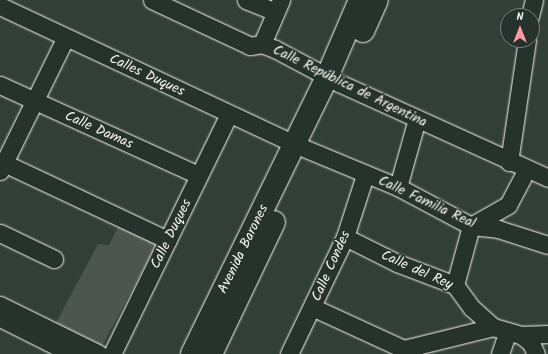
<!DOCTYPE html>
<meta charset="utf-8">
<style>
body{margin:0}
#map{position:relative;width:548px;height:354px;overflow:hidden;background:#323e38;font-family:Kalam,sans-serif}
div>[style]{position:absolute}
.green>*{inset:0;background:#4c564f}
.roads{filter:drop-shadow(0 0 1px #f4f1e8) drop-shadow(0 0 1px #f4f1e8)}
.minor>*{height:17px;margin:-8.5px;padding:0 8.5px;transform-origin:8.5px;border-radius:8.5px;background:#26332d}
.major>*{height:22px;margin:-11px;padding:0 11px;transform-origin:11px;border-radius:11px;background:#26332d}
span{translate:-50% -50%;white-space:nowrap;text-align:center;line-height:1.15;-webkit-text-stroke:3px #26332d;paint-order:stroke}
.street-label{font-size:14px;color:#f4f1e8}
.north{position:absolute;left:500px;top:8px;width:40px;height:40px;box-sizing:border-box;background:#26332d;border:1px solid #787f78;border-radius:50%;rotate:0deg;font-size:11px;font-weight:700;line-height:16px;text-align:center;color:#f4f1e8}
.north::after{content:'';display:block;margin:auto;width:14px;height:18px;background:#ff9aa2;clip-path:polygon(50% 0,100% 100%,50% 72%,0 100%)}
</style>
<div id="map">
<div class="green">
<i style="clip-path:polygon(120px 223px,159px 240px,102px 346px,56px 323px,98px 244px,109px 245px)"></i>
</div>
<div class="roads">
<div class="minor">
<i style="left:152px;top:0;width:108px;rotate:25.1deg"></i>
<i style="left:250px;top:46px;width:12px;rotate:-9deg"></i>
<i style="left:262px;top:44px;width:14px;rotate:21deg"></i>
<i style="left:275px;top:49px;width:72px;rotate:28deg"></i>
<i style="left:339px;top:83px;width:230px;rotate:24.4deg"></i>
<i style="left:246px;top:0;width:31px;rotate:22deg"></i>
<i style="left:0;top:6px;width:325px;rotate:25.1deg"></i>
<i style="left:294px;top:144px;width:113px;rotate:22.5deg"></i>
<i style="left:398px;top:187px;width:83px;rotate:28.1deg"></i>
<i style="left:471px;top:226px;width:27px;rotate:6deg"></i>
<i style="left:498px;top:229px;width:52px;rotate:17.7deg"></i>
<i style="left:530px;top:16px;width:16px;rotate:-76deg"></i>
<i style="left:262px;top:44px;width:48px;rotate:-66.6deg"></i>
<i style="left:0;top:85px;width:217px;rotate:24.4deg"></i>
<i style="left:509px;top:162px;width:123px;rotate:-81.6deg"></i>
<i style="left:4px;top:163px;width:181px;rotate:25.2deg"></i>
<i style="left:0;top:171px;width:149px;rotate:-63.8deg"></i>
<i style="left:398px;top:187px;width:71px;rotate:-74.4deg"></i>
<i style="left:0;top:233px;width:60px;rotate:25.7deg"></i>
<i style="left:345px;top:237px;width:58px;rotate:26.6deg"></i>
<i style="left:397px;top:263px;width:62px;rotate:20.8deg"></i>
<i style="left:455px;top:285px;width:29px;rotate:54deg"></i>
<i style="left:472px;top:308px;width:28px;rotate:42deg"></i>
<i style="left:493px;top:327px;width:29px;rotate:16deg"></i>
<i style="left:521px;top:335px;width:13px;rotate:39deg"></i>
<i style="left:531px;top:343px;width:12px;rotate:66deg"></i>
<i style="left:455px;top:285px;width:61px;rotate:-74.8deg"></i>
<i style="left:471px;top:226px;width:43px;rotate:-29.6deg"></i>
<i style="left:508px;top:205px;width:41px;rotate:-62.2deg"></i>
<i style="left:0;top:305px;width:110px;rotate:26.3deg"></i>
<i style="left:312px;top:307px;width:112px;rotate:24.7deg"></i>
<i style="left:2px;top:319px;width:78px;rotate:26.6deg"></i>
<i style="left:521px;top:335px;width:27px;rotate:-2deg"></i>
<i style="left:404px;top:349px;width:92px;rotate:-13.9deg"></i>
<i style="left:112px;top:354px;width:267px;rotate:-64deg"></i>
<i style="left:289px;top:354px;width:130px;rotate:-64.4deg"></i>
<i style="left:345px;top:237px;width:65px;rotate:-72.1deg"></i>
<i style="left:500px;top:354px;width:24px;rotate:-71deg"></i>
</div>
<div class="major">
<i style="left:363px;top:31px;width:34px;rotate:-66deg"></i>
<i style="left:192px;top:354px;width:308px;rotate:-64deg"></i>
<i style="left:327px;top:77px;width:84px;rotate:-66.8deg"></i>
<i style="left:211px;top:354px;width:146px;rotate:-64.5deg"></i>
</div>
</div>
<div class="street-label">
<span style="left:147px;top:75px;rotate:25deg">Calles Duques</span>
<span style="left:350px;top:86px;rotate:26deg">Calle República de Argentina</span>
<span style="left:99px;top:130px;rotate:24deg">Calle Damas</span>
<span style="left:427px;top:202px;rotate:25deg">Calle Familia Real</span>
<span style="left:171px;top:234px;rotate:-64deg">Calle Duques</span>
<span style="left:243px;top:249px;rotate:-64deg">Avenida Barones</span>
<span style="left:331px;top:266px;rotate:-66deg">Calle Condes</span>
<span style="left:417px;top:270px;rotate:24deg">Calle del Rey</span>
</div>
<div class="north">N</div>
</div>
